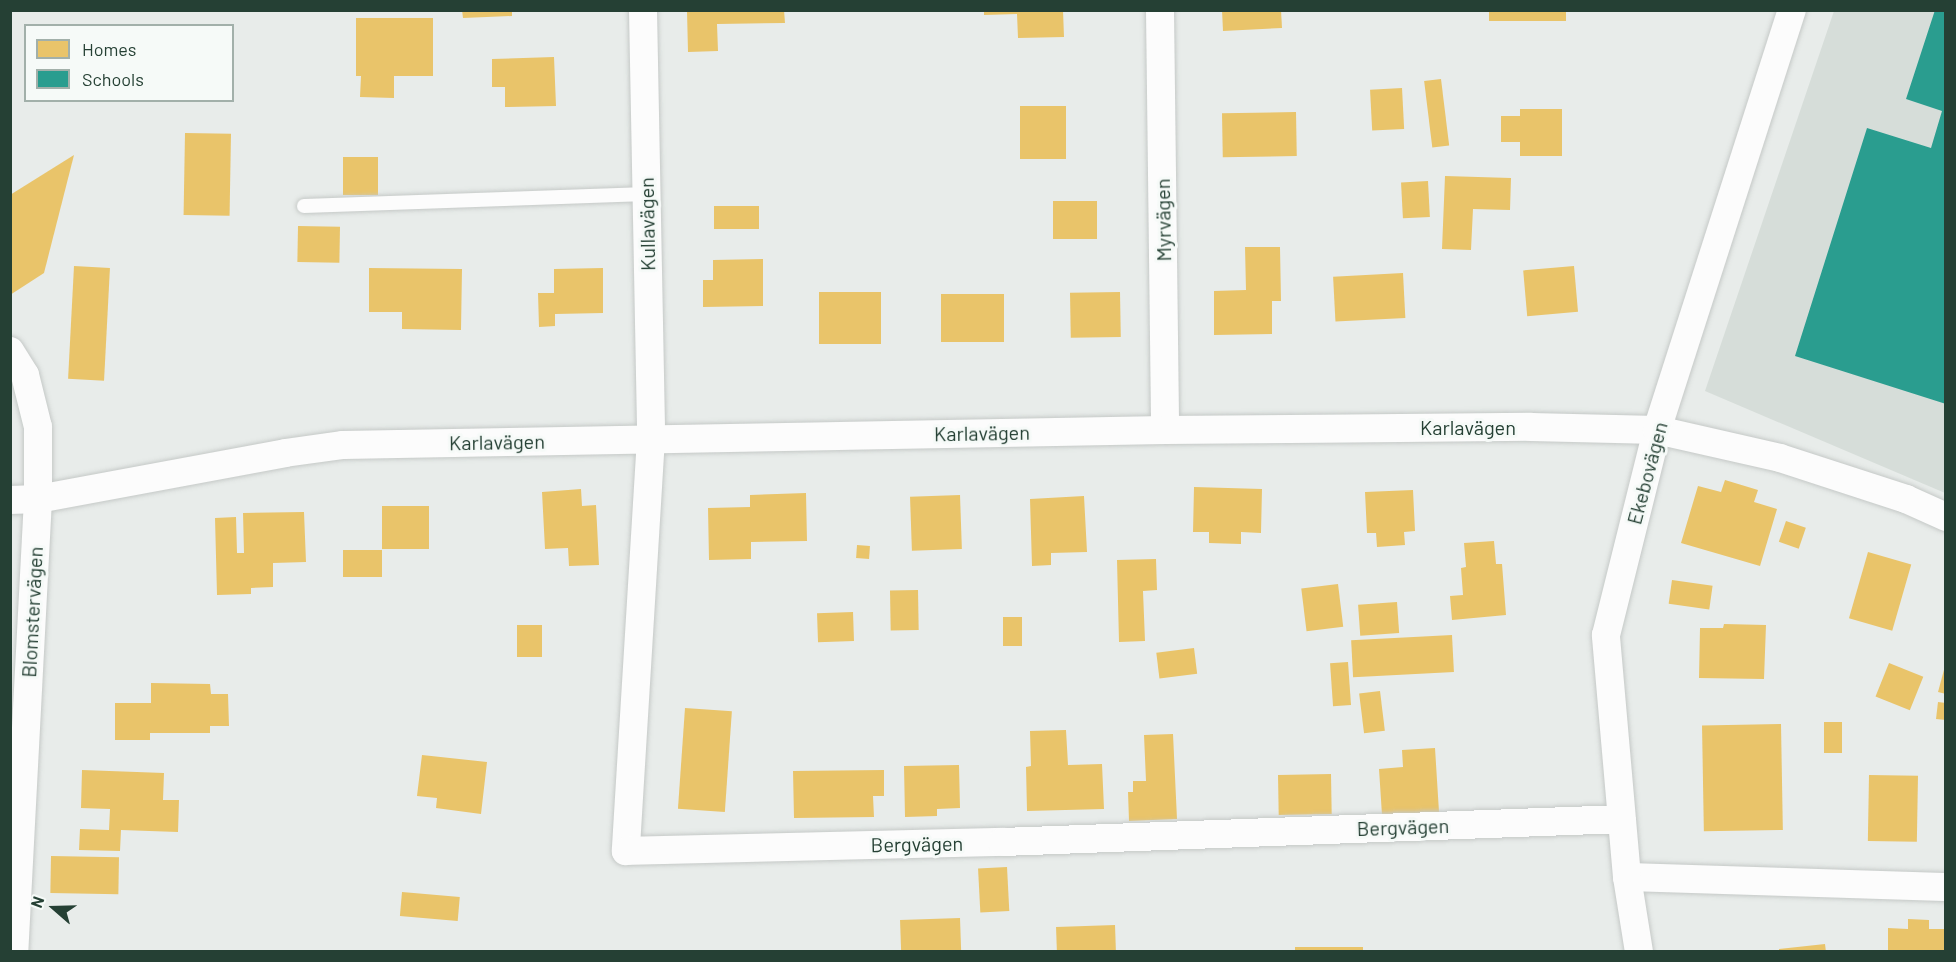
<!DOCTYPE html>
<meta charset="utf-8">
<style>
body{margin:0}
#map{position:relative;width:1956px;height:962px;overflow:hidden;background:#e8ecea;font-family:Barlow,sans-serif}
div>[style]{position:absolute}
.built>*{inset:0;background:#d6ddd9}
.homes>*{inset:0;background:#e9c46a;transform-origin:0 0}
.schools>*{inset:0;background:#2a9d8f}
.roads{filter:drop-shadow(0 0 2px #c5c9c7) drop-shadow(0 0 2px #c5c9c7)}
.service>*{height:14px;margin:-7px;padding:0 7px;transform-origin:7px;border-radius:7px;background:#fcfcfc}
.minor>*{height:28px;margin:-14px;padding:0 14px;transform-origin:14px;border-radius:14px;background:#fcfcfc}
span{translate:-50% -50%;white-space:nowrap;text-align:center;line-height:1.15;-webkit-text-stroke:6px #f6faf8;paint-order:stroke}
.street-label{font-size:20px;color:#254034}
.frame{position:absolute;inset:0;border:12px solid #254034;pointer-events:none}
.legend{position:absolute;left:24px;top:24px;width:210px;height:78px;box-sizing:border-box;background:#f6faf8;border:2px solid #a2b0aa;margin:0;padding:8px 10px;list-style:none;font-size:18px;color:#254034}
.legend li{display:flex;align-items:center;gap:12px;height:30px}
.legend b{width:30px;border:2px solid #a2b0aa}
.north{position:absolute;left:24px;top:878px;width:60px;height:60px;-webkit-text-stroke:4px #f6faf8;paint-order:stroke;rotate:290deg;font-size:16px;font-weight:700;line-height:24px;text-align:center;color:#254034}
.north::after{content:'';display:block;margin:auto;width:21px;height:27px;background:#254034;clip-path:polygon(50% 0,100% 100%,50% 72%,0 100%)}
</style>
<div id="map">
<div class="built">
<i style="clip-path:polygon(1834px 11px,1945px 11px,1945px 493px,1705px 391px)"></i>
</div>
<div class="homes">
<i style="clip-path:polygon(462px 10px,512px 10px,512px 16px,463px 18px)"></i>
<i style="clip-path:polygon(694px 10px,784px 10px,785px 23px,717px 24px,718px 51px,688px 52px,687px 11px)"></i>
<i style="clip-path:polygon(984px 10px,1063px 10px,1064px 37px,1018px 38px,1017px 14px,984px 15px)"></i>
<i style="clip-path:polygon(1222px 10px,1281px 10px,1282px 28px,1223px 31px)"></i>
<i style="left:1489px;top:10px;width:77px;height:11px"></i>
<i style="clip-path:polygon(356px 18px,433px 18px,433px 76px,394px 76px,394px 98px,360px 97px,361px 76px,356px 76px)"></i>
<i style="clip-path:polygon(554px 57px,556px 106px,505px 107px,505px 87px,492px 87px,492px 59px)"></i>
<i style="left:1441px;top:79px;width:67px;height:17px;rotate:83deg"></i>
<i style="left:1402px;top:88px;width:41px;height:32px;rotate:87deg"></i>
<i style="left:1020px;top:106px;width:46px;height:53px"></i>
<i style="clip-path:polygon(1520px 109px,1562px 109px,1562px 156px,1520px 156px,1520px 142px,1501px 142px,1501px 116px,1520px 116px)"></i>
<i style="left:1296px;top:112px;width:44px;height:74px;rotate:89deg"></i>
<i style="left:185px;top:133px;width:46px;height:82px;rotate:1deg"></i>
<i style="clip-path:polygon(74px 155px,44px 273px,10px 295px,10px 195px)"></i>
<i style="left:343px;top:157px;width:35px;height:38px"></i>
<i style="clip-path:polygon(1445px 176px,1511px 178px,1510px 210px,1473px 209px,1471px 250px,1442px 249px)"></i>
<i style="left:1428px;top:181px;width:36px;height:27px;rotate:87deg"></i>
<i style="left:1053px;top:201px;width:44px;height:38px"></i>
<i style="left:714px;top:206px;width:45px;height:23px"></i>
<i style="left:298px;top:226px;width:42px;height:36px;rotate:1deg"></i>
<i style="clip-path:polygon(1245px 247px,1280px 247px,1281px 301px,1272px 301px,1272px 334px,1214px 335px,1214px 291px,1246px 290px)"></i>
<i style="clip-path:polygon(763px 259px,763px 306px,703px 307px,703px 280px,713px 280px,713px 260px)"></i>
<i style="left:74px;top:266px;width:36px;height:113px;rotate:3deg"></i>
<i style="left:1574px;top:266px;width:46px;height:51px;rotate:85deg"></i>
<i style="clip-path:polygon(369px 268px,462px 269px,461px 330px,402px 329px,402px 312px,369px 312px)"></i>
<i style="clip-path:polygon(603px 268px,603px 313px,555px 314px,555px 326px,539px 327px,538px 293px,554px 293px,554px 269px)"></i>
<i style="left:1403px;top:273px;width:45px;height:70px;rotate:87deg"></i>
<i style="left:881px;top:292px;width:52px;height:62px;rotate:90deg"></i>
<i style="left:1120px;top:292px;width:45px;height:50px;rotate:89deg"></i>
<i style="left:941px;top:294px;width:63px;height:48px"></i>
<i style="clip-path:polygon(1725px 480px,1758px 490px,1754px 502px,1777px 509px,1760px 566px,1681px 543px,1698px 486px,1721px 492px)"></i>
<i style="clip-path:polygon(1194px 487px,1262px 489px,1261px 533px,1241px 532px,1241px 544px,1209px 543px,1209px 532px,1193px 532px)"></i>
<i style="clip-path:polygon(581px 489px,582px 506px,596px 505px,599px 565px,569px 566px,568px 548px,545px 549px,542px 492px)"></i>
<i style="clip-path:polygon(1413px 490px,1415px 531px,1404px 532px,1405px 545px,1377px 547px,1376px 533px,1367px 533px,1365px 492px)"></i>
<i style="clip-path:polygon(806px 493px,807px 541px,751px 542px,751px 559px,709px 560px,708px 508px,750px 507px,750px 495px)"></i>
<i style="left:960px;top:495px;width:54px;height:50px;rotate:88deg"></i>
<i style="clip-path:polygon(1084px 496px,1087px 552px,1051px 553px,1051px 565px,1032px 566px,1030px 499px)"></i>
<i style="left:429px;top:506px;width:43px;height:47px;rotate:90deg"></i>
<i style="clip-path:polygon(304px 512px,306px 562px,273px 563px,273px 587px,251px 588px,251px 594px,217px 595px,215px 518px,236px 517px,237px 553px,244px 553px,243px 513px)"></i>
<i style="left:1786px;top:521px;width:21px;height:22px;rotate:19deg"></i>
<i style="clip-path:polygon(1494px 541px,1496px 564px,1502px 564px,1506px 615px,1452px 620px,1450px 596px,1463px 595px,1461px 568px,1466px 567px,1464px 543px)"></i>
<i style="left:857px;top:545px;width:13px;height:13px;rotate:4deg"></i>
<i style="left:343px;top:550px;width:39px;height:27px"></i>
<i style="left:1868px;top:552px;width:45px;height:69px;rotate:16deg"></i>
<i style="clip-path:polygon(1156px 559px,1157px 590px,1143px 591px,1145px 641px,1119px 642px,1117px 560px)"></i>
<i style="left:1672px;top:580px;width:41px;height:24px;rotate:8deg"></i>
<i style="left:1338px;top:584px;width:43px;height:37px;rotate:83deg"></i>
<i style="left:918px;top:590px;width:40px;height:28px;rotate:89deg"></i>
<i style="left:1397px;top:602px;width:31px;height:39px;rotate:86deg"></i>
<i style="left:853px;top:612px;width:29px;height:36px;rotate:88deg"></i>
<i style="left:1003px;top:617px;width:19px;height:29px"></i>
<i style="clip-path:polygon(1724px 624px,1766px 625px,1764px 679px,1699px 678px,1700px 628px,1723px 628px)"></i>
<i style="left:517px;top:625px;width:25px;height:32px"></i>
<i style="left:1452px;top:635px;width:37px;height:101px;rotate:87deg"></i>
<i style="left:1194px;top:648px;width:26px;height:38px;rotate:83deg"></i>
<i style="left:1348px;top:662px;width:43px;height:18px;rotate:86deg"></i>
<i style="left:1889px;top:663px;width:37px;height:36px;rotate:22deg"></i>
<i style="clip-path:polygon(1945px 666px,1946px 666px,1946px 694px,1938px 692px)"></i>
<i style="clip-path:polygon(151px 683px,210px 684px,211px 694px,228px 694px,229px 726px,210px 726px,210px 733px,150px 733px,150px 740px,115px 740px,115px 703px,151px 703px)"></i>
<i style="left:1380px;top:691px;width:40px;height:21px;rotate:83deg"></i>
<i style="clip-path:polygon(1938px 702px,1946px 703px,1946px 720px,1936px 719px)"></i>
<i style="left:685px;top:708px;width:47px;height:101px;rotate:4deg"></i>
<i style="left:1824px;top:722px;width:18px;height:31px"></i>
<i style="left:1781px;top:724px;width:106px;height:79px;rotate:89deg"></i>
<i style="clip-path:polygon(1066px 730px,1068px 765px,1102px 764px,1104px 809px,1027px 811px,1026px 767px,1031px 766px,1030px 731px)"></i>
<i style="clip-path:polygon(1173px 734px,1177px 819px,1129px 821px,1128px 792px,1133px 792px,1133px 781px,1146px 781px,1144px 735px)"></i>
<i style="clip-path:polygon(1435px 748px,1439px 812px,1382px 815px,1379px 769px,1403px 767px,1402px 750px)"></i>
<i style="clip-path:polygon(422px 755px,487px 762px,481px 814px,436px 808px,437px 798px,417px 796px)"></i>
<i style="clip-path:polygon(959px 765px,960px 808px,937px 809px,937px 816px,905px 817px,904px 766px)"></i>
<i style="clip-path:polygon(82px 770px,164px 773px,163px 800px,179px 800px,178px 832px,121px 830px,120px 851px,79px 850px,80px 829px,109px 830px,110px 809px,81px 808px)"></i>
<i style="clip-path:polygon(884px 770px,884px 796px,873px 796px,874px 817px,794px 818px,793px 771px)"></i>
<i style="left:1331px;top:774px;width:40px;height:53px;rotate:89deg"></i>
<i style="left:1869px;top:775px;width:49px;height:66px;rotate:1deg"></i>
<i style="left:51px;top:856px;width:68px;height:37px;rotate:1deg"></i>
<i style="left:1007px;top:867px;width:44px;height:29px;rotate:87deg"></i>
<i style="left:402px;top:892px;width:58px;height:24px;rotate:5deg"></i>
<i style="left:960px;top:918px;width:34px;height:60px;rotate:88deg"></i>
<i style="clip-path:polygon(1908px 919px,1929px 920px,1929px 929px,1946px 929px,1946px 952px,1888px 952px,1888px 928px,1908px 929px)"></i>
<i style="left:1115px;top:925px;width:27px;height:59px;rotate:88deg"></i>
<i style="clip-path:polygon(1825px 944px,1826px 952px,1779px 952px,1779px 949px)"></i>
<i style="left:1295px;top:947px;width:68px;height:5px"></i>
</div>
<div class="schools">
<i style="clip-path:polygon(1935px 10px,1946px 10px,1946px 404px,1795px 356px,1867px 128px,1931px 148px,1942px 111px,1906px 99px)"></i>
</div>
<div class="roads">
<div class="service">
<i style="left:304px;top:206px;width:343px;rotate:-2deg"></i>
</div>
<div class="minor">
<i style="left:643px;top:10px;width:428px;rotate:88.9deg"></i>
<i style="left:651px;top:438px;width:414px;rotate:93.5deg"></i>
<i style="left:626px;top:851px;width:376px;rotate:-1.4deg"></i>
<i style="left:1002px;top:842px;width:620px;rotate:-2.12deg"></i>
<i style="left:1160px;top:10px;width:420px;rotate:89.3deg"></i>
<i style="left:10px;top:351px;width:28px;rotate:58deg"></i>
<i style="left:25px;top:375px;width:54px;rotate:76deg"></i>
<i style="left:38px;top:427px;width:72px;rotate:90deg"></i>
<i style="left:38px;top:499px;width:454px;rotate:93deg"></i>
<i style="left:10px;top:500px;width:28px;rotate:-2deg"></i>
<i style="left:38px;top:499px;width:251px;rotate:-10.5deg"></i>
<i style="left:285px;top:453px;width:59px;rotate:-7.9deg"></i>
<i style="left:343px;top:445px;width:822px;rotate:-1.05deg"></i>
<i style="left:1165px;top:430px;width:366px;rotate:-0.5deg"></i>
<i style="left:1531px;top:427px;width:126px;rotate:1.4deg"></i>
<i style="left:1657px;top:430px;width:126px;rotate:12.8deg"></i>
<i style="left:1780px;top:458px;width:133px;rotate:18deg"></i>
<i style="left:1906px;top:499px;width:44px;rotate:24.2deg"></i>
<i style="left:1627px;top:877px;width:319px;rotate:1.8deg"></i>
<i style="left:1639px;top:952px;width:76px;rotate:-99.1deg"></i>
<i style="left:1627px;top:877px;width:243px;rotate:-95deg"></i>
<i style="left:1606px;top:635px;width:211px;rotate:-76deg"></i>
<i style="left:1657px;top:430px;width:441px;rotate:-72.2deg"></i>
</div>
</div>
<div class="street-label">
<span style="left:1163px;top:220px;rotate:-91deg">Myrvägen</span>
<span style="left:647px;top:224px;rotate:-91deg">Kullavägen</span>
<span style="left:1468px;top:427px">Karlavägen</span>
<span style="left:982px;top:433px;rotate:-1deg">Karlavägen</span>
<span style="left:497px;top:442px;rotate:-1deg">Karlavägen</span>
<span style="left:1647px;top:473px;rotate:-75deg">Ekebovägen</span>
<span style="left:32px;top:612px;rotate:-87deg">Blomstervägen</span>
<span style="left:1403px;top:827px;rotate:-2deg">Bergvägen</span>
<span style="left:917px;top:844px;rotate:-1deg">Bergvägen</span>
</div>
<div class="frame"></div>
<ul class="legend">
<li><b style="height:16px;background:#e9c46a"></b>Homes</li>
<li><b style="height:16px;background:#2a9d8f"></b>Schools</li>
</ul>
<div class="north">N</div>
</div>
